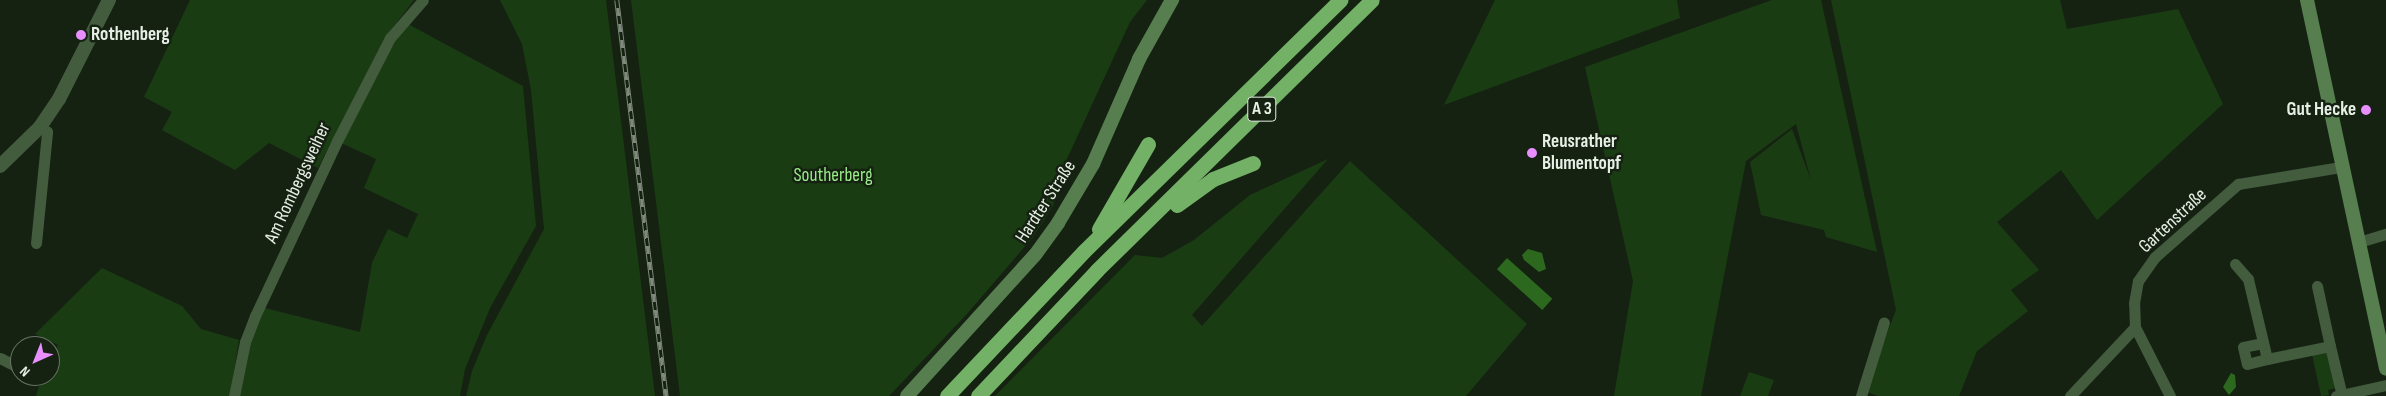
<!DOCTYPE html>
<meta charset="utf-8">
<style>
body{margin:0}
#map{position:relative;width:2386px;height:396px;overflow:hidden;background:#152212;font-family:"Sofia Sans Condensed",sans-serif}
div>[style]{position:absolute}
.green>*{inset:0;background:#1a3c13}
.water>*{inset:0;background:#2c691f;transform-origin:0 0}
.minor>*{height:11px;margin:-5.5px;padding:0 5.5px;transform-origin:5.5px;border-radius:5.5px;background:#435c3e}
.tertiary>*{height:14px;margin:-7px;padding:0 7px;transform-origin:7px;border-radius:7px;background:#435c3e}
.secondary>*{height:14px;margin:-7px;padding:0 7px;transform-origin:7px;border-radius:7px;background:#567e4f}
.motorway>*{height:15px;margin:-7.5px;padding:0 7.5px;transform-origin:7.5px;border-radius:7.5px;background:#72b166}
.rail>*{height:4.5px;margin-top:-2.25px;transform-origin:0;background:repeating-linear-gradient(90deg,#152212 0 8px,#7f8a7c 0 16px);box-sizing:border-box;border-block:1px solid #7f8a7c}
.dots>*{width:14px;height:14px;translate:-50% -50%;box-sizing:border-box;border:2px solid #152212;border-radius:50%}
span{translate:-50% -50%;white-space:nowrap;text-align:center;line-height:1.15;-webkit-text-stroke:5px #152212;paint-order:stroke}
.shield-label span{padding:1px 4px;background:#152212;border:1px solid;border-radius:4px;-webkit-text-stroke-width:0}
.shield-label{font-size:18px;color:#e6efe4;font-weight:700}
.poi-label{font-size:19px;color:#e6efe4;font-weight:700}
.left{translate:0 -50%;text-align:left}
.right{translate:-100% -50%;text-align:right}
.park-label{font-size:19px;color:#99ec89}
.street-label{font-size:19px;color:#e6efe4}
.north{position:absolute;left:10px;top:336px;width:50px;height:50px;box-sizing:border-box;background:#152212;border:1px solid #697466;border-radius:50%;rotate:224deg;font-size:14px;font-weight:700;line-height:20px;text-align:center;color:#e6efe4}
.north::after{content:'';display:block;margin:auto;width:18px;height:22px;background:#e88eff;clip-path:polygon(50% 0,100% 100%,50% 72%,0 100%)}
</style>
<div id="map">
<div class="green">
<i style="clip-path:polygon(190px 0,414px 0,384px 39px,318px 168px,269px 143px,235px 170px,162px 130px,172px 112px,144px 97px)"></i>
<i style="clip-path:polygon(500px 0,606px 0,655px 396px,466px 396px,472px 371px,487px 335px,544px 229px,531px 90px,522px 44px)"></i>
<i style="clip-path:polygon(631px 0,1147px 0,1130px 22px,1060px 174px,1053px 206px,1033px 237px,966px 315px,889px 396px,680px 396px)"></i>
<i style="clip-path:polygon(1495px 0,1677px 0,1680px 18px,1444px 105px)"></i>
<i style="clip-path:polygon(1772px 0,1821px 0,1877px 252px,1826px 237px,1824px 230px,1761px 215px,1750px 162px,1792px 129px,1811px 180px,1796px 124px,1746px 161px,1701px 396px,1614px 396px,1633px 281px,1585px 67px)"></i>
<i style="clip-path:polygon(1831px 0,2060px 0,2067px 29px,2178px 9px,2223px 104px,2097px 220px,2061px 170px,1997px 222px,2039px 270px,2011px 290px,2028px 311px,1977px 351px,1959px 396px,1878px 396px,1865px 391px,1896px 310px)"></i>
<i style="clip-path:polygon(406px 23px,523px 86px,536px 226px,490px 308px,465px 369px,460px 396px,238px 396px,249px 344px,265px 308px,360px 332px,372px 263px,388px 229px,407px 238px,418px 214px,364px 188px,376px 159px,339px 142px,372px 78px)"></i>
<i style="clip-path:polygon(1328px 159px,1192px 315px,1202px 326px,1350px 161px,1527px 324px,1466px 396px,995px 396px,1135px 255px,1162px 258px,1194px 240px,1250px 195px)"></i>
<i style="clip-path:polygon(102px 268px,182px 306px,201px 329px,239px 340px,230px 396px,36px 396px,42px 376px,50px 376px,50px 360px,58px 345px,35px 334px)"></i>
<i style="clip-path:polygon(2327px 353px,2336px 388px,2328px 390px,2329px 395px,2321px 396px,2312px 354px)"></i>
<i style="clip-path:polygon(1749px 372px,1774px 380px,1768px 396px,1740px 396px)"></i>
</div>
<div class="water">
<i style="clip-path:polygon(1528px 249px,1542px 253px,1546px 269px,1539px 272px,1524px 260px,1522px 255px)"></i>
<i style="left:1507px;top:258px;width:61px;height:15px;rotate:42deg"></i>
<i style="clip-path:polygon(2231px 373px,2235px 375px,2236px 387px,2229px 395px,2223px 387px)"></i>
</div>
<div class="minor">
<i style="left:2359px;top:242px;width:28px;rotate:-17deg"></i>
<i style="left:36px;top:243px;width:112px;rotate:-84.3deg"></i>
<i style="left:47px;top:132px;width:9px;rotate:-144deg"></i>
<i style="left:2235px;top:264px;width:20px;rotate:49deg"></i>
<i style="left:2248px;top:279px;width:82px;rotate:76.6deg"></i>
<i style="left:2267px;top:359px;width:64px;rotate:-11.7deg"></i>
<i style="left:2330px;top:346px;width:51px;rotate:76.5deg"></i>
<i style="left:2317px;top:286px;width:61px;rotate:77.8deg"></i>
<i style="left:2263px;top:343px;width:20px;rotate:169deg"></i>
<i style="left:2243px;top:347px;width:17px;rotate:77deg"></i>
<i style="left:2247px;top:364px;width:21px;rotate:-14deg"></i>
<i style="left:0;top:358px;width:22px;rotate:27deg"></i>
<i style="left:234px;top:396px;width:55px;rotate:-78.5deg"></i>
<i style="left:245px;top:342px;width:28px;rotate:-69deg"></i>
<i style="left:255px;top:316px;width:193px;rotate:-64.9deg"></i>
<i style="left:337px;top:141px;width:116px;rotate:-62.8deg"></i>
<i style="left:390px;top:38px;width:50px;rotate:-49deg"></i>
<i style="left:1861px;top:396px;width:77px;rotate:-72.7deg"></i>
<i style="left:2070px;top:396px;width:95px;rotate:-46.7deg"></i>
<i style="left:2170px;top:396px;width:77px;rotate:-116.9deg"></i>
<i style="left:2135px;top:327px;width:24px;rotate:-92deg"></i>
<i style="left:2134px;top:303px;width:22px;rotate:-80deg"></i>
<i style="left:2138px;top:281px;width:29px;rotate:-55deg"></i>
<i style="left:2155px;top:257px;width:111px;rotate:-41.3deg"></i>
<i style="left:2238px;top:184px;width:104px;rotate:-9.4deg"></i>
<i style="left:2336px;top:396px;width:51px;rotate:-12.4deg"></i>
</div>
<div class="tertiary">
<i style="left:0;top:166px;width:56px;rotate:-44.3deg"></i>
<i style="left:40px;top:127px;width:34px;rotate:-56deg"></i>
<i style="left:59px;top:99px;width:111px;rotate:-63.2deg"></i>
</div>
<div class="secondary">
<i style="left:2307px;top:0;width:377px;rotate:77.9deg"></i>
<i style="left:907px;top:396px;width:190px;rotate:-47.8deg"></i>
<i style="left:1035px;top:255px;width:39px;rotate:-54deg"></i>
<i style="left:1058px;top:223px;width:69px;rotate:-59.3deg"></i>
<i style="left:1093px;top:164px;width:115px;rotate:-66.3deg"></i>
<i style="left:1139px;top:59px;width:68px;rotate:-60.8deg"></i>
</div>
<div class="motorway">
<i style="left:1177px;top:205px;width:44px;rotate:-35.8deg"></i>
<i style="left:1213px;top:179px;width:43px;rotate:-21.8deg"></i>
<i style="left:1099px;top:229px;width:98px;rotate:-60deg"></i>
<i style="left:947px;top:396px;width:199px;rotate:-46.6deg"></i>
<i style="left:1084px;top:251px;width:359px;rotate:-44.4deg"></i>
<i style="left:978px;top:396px;width:173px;rotate:-46.6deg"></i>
<i style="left:1097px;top:270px;width:385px;rotate:-44.5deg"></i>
</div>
<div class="rail">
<i style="left:617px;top:0;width:399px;rotate:82.9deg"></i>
</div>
<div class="dots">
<i style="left:81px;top:35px;background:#e88eff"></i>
<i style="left:2366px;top:110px;background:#e88eff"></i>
<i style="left:1532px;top:153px;background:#e88eff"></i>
</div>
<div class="shield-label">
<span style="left:1262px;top:109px">A 3</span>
</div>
<div class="poi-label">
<span class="left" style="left:91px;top:35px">Rothenberg</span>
<span class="right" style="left:2356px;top:110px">Gut Hecke</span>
<span class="left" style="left:1542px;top:153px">Reusrather<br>Blumentopf</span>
</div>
<div class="park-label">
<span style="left:833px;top:176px">Southerberg</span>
</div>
<div class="street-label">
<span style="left:298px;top:183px;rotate:-65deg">Am Rombergsweiher</span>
<span style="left:1046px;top:202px;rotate:-57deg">Hardter Straße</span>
<span style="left:2173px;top:221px;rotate:-43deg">Gartenstraße</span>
</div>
<div class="north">N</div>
</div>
